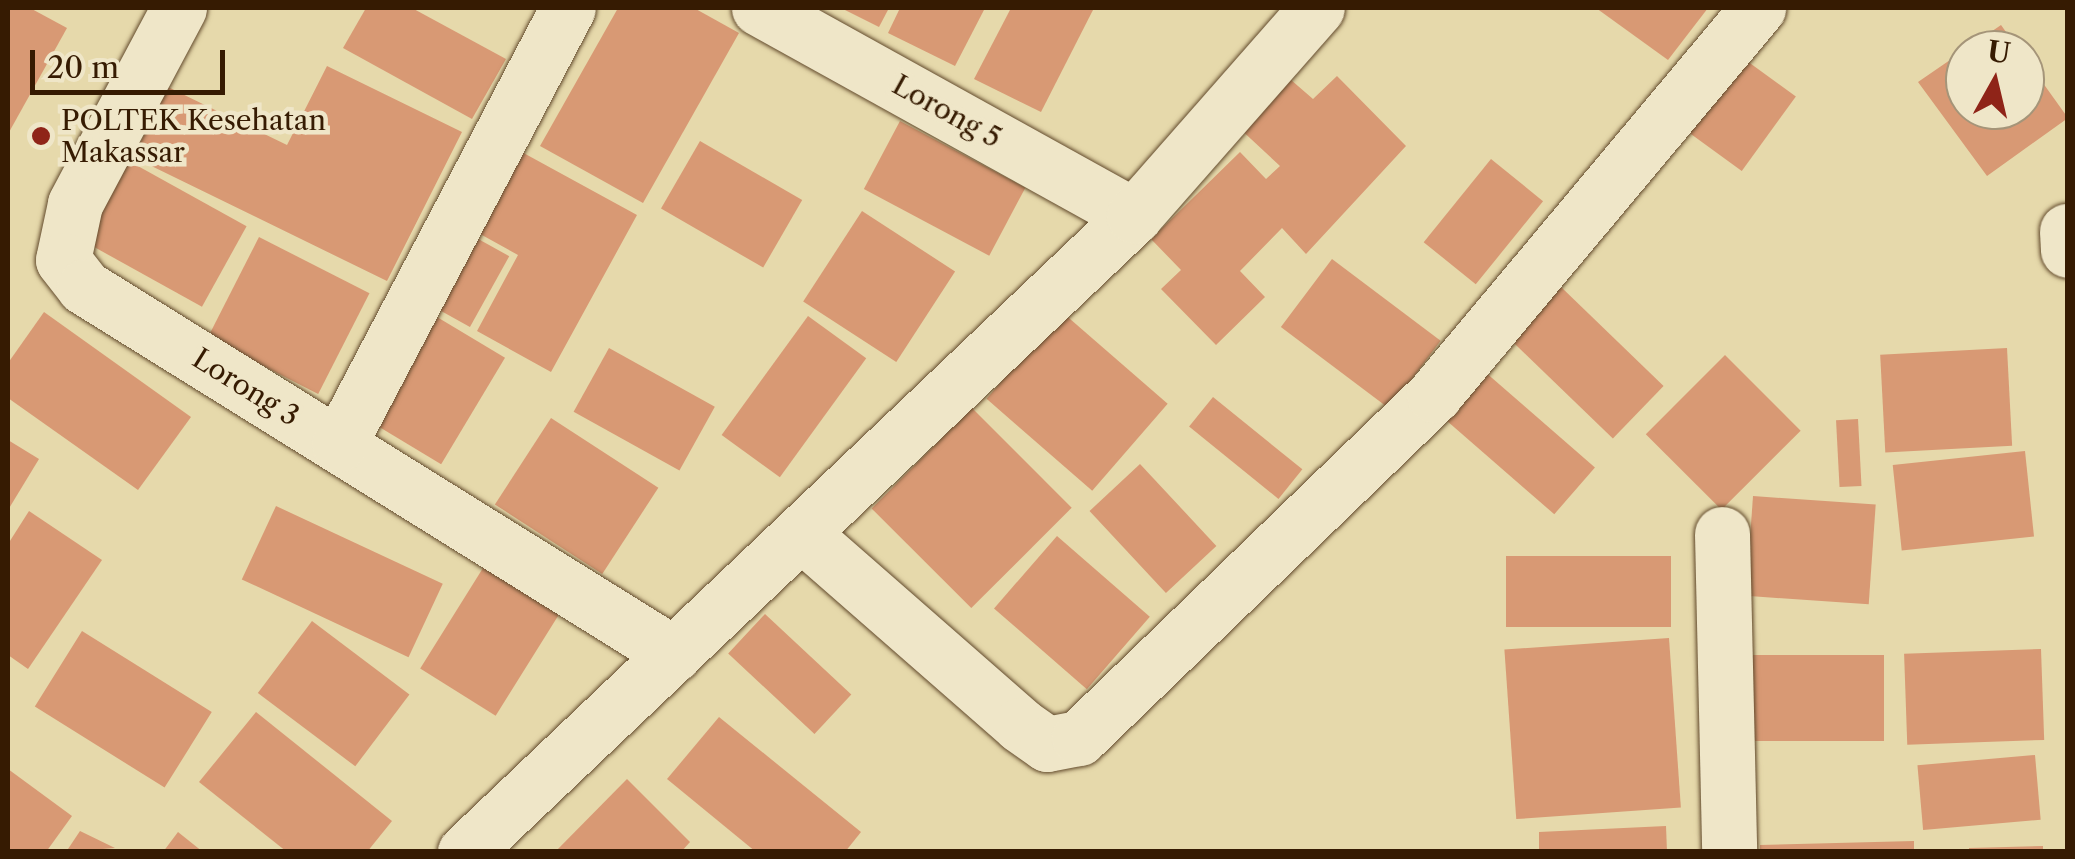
<!DOCTYPE html>
<style>
body{margin:0}
#map{position:relative;width:2075px;height:859px;overflow:hidden;background:#e6d9ab;font-family:"Libre Caslon Text",serif}
div>[style]{position:absolute}
.building>*{inset:0;background:#d89974;transform-origin:0 0}
.roads{filter:drop-shadow(0 0 2px #624a2c) drop-shadow(0 0 2px #624a2c)}
.street>*{height:55px;margin:-27.5px;padding:0 27.5px;transform-origin:27.5px;border-radius:27.5px;background:#efe6c8}
.dots>*{width:28px;height:28px;translate:-50% -50%;box-sizing:border-box;border:5px solid #efe6c8;border-radius:50%}
span{translate:-50% -50%;white-space:nowrap;text-align:center;line-height:1.15;-webkit-text-stroke:9px #efe6c8;paint-order:stroke}
.street-label{font-size:28px;color:#361b02}
.poi-label{font-size:28px;color:#361b02}
.left{translate:0 -50%;text-align:left}
.frame{position:absolute;inset:0;border:10px solid #361b02;pointer-events:none}
.north{position:absolute;left:1945px;top:30px;width:100px;height:100px;box-sizing:border-box;background:#efe6c8;border:2px solid #a59579;border-radius:50%;rotate:8deg;font-size:28px;font-weight:700;line-height:40px;text-align:center;color:#361b02}
.north::after{content:'';display:block;margin:auto;width:35px;height:45px;background:#8f2418;clip-path:polygon(50% 0,100% 100%,50% 72%,0 100%)}
.scale{position:absolute;left:30px;top:50px;width:195px;height:45px;box-sizing:border-box;border:5px solid #361b02;border-top:0;padding-left:12px;font-size:30px;line-height:35px;white-space:nowrap;color:#361b02;-webkit-text-stroke:8px #efe6c8;paint-order:stroke}
</style>
<div id="map">
<div class="building">
<i style="clip-path:polygon(8px 8px,30px 8px,67px 28px,8px 134px)"></i>
<i style="clip-path:polygon(366px 8px,412px 8px,506px 59px,472px 119px,343px 48px)"></i>
<i style="clip-path:polygon(618px 8px,694px 8px,739px 33px,643px 203px,540px 146px)"></i>
<i style="clip-path:polygon(841px 8px,889px 8px,879px 27px)"></i>
<i style="clip-path:polygon(900px 8px,985px 8px,955px 66px,888px 33px)"></i>
<i style="clip-path:polygon(1011px 8px,1094px 8px,1041px 112px,974px 79px)"></i>
<i style="clip-path:polygon(1596px 8px,1708px 8px,1668px 60px)"></i>
<i style="clip-path:polygon(2001px 25px,2019px 50px,1965px 50px,1965px 110px,2025px 110px,2025px 58px,2068px 118px,1987px 176px,1918px 82px)"></i>
<i style="left:1736px;top:53px;width:74px;height:92px;rotate:36deg"></i>
<i style="clip-path:polygon(327px 66px,462px 132px,387px 281px,133px 157px,168px 87px,287px 145px)"></i>
<i style="clip-path:polygon(1283px 73px,1313px 99px,1337px 76px,1406px 146px,1306px 254px,1282px 228px,1240px 271px,1265px 297px,1216px 345px,1161px 289px,1181px 270px,1151px 239px,1240px 152px,1266px 179px,1280px 166px,1237px 126px)"></i>
<i style="left:900px;top:121px;width:142px;height:77px;rotate:28deg"></i>
<i style="left:700px;top:141px;width:118px;height:78px;rotate:30deg"></i>
<i style="clip-path:polygon(507px 144px,637px 215px,551px 372px,477px 331px,518px 255px,462px 224px)"></i>
<i style="left:118px;top:155px;width:147px;height:92px;rotate:29deg"></i>
<i style="left:1491px;top:159px;width:67px;height:107px;rotate:39deg"></i>
<i style="left:862px;top:211px;width:111px;height:108px;rotate:33deg"></i>
<i style="left:462px;top:230px;width:54px;height:81px;rotate:29deg"></i>
<i style="left:259px;top:237px;width:124px;height:113px;rotate:27deg"></i>
<i style="left:1332px;top:259px;width:136px;height:85px;rotate:37deg"></i>
<i style="left:1560px;top:286px;width:144px;height:73px;rotate:44deg"></i>
<i style="left:427px;top:311px;width:91px;height:124px;rotate:31deg"></i>
<i style="clip-path:polygon(44px 312px,191px 417px,138px 490px,8px 398px,8px 363px)"></i>
<i style="left:1062px;top:312px;width:140px;height:115px;rotate:41deg"></i>
<i style="left:808px;top:316px;width:72px;height:147px;rotate:36deg"></i>
<i style="left:609px;top:348px;width:121px;height:73px;rotate:29deg"></i>
<i style="left:2007px;top:348px;width:98px;height:127px;rotate:87deg"></i>
<i style="left:1725px;top:355px;width:107px;height:112px;rotate:45deg"></i>
<i style="left:1484px;top:371px;width:147px;height:62px;rotate:41deg"></i>
<i style="left:1213px;top:397px;width:115px;height:38px;rotate:39deg"></i>
<i style="left:972px;top:408px;width:141px;height:142px;rotate:45deg"></i>
<i style="left:551px;top:418px;width:128px;height:103px;rotate:33deg"></i>
<i style="left:1858px;top:419px;width:67px;height:22px;rotate:87deg"></i>
<i style="clip-path:polygon(8px 440px,39px 459px,8px 510px)"></i>
<i style="left:2025px;top:451px;width:86px;height:133px;rotate:84deg"></i>
<i style="left:1140px;top:464px;width:112px;height:69px;rotate:47deg"></i>
<i style="left:1753px;top:496px;width:123px;height:100px;rotate:4deg"></i>
<i style="left:276px;top:506px;width:184px;height:81px;rotate:25deg"></i>
<i style="clip-path:polygon(29px 511px,102px 560px,28px 669px,8px 655px,8px 544px)"></i>
<i style="left:1057px;top:536px;width:123px;height:96px;rotate:41deg"></i>
<i style="left:1506px;top:556px;width:165px;height:71px"></i>
<i style="left:488px;top:560px;width:89px;height:128px;rotate:32deg"></i>
<i style="left:765px;top:614px;width:118px;height:54px;rotate:43deg"></i>
<i style="left:312px;top:621px;width:122px;height:90px;rotate:37deg"></i>
<i style="left:82px;top:631px;width:153px;height:89px;rotate:32deg"></i>
<i style="left:1669px;top:638px;width:170px;height:165px;rotate:86deg"></i>
<i style="left:2041px;top:649px;width:91px;height:137px;rotate:88deg"></i>
<i style="left:1749px;top:655px;width:135px;height:86px"></i>
<i style="clip-path:polygon(256px 712px,392px 821px,367px 852px,287px 852px,199px 782px)"></i>
<i style="clip-path:polygon(719px 717px,861px 832px,845px 852px,756px 852px,667px 779px)"></i>
<i style="left:2035px;top:755px;width:65px;height:118px;rotate:85deg"></i>
<i style="clip-path:polygon(8px 769px,72px 816px,46px 852px,8px 852px)"></i>
<i style="clip-path:polygon(627px 779px,690px 842px,681px 852px,555px 852px)"></i>
<i style="clip-path:polygon(1666px 826px,1667px 852px,1539px 852px,1539px 832px)"></i>
<i style="clip-path:polygon(80px 831px,115px 848px,66px 852px)"></i>
<i style="clip-path:polygon(178px 832px,203px 852px,163px 852px)"></i>
<i style="clip-path:polygon(1914px 841px,1914px 852px,1760px 852px,1760px 845px)"></i>
<i style="clip-path:polygon(2043px 846px,2043px 852px,1969px 852px,1969px 848px)"></i>
</div>
<div class="roads">
<div class="street">
<i style="left:179px;top:8px;width:222px;rotate:118deg"></i>
<i style="left:75px;top:204px;width:57px;rotate:102.1deg"></i>
<i style="left:63px;top:260px;width:34px;rotate:52deg"></i>
<i style="left:84px;top:287px;width:695px;rotate:31.88deg"></i>
<i style="left:759px;top:8px;width:429px;rotate:29deg"></i>
<i style="left:2067px;top:231px;width:19px;rotate:87deg"></i>
<i style="left:339px;top:444px;width:492px;rotate:-62.3deg"></i>
<i style="left:801px;top:533px;width:291px;rotate:41.2deg"></i>
<i style="left:1020px;top:725px;width:33px;rotate:35deg"></i>
<i style="left:1047px;top:744px;width:33px;rotate:-11deg"></i>
<i style="left:1079px;top:738px;width:494px;rotate:-44deg"></i>
<i style="left:1434px;top:395px;width:505px;rotate:-50.06deg"></i>
<i style="left:1722px;top:534px;width:318px;rotate:88.7deg"></i>
<i style="left:465px;top:852px;width:923px;rotate:-43.55deg"></i>
<i style="left:1134px;top:216px;width:277px;rotate:-48.7deg"></i>
</div>
</div>
<div class="dots">
<i style="left:41px;top:136px;background:#8f2418"></i>
</div>
<div class="street-label">
<span style="left:947px;top:111px;rotate:29deg">Lorong 5</span>
<span style="left:246px;top:387px;rotate:32deg">Lorong 3</span>
</div>
<div class="poi-label">
<span class="left" style="left:61px;top:136px">POLTEK Kesehatan<br>Makassar</span>
</div>
<div class="frame"></div>
<div class="north">U</div>
<div class="scale">20 m</div>
</div>
